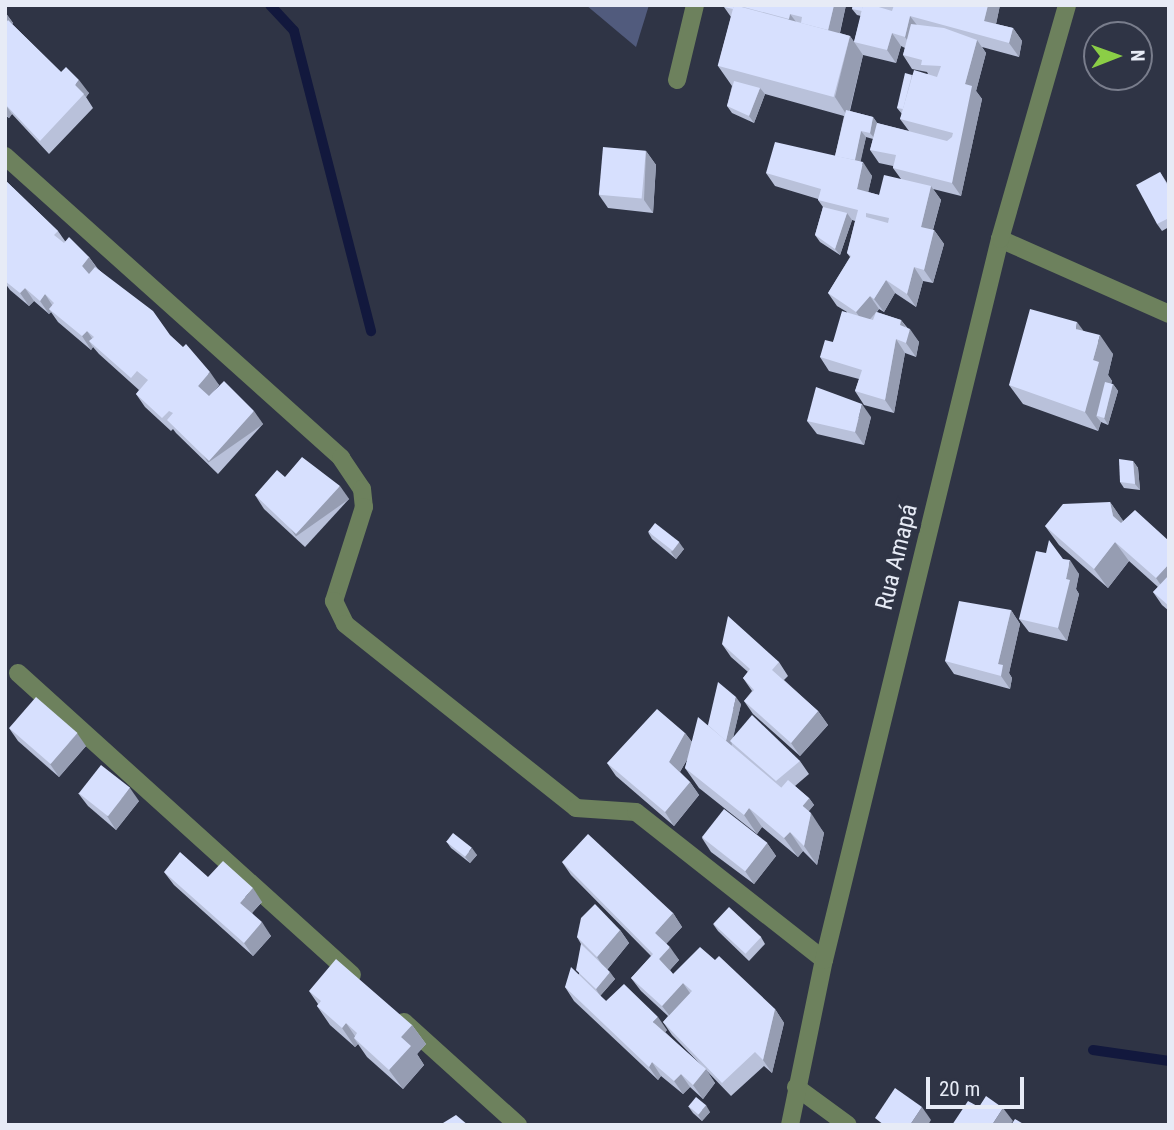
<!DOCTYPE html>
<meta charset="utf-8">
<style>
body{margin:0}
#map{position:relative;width:1174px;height:1130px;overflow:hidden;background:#2f3445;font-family:"Roboto Condensed",sans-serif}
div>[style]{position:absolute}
.green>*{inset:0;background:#515b7d}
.stream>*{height:10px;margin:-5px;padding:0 5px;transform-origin:5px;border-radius:5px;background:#12183d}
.minor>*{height:18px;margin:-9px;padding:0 9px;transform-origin:9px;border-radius:9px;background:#6d815d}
.wall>*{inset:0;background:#b9c1da}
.shaded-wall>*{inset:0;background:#969db2;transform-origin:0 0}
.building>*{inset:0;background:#d7e0fe;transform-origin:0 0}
span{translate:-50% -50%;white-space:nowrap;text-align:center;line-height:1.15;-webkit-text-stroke:7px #2f3445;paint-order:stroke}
.street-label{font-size:24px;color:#e7ebf6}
.frame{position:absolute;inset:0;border:7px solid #e7ebf6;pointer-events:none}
.north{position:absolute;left:1083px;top:21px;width:70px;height:70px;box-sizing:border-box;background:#2f3445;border:2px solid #797d8c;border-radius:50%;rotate:89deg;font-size:19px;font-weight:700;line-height:28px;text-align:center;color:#e7ebf6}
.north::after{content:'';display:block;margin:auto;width:24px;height:32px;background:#8bce46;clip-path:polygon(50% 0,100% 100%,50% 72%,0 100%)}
.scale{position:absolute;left:926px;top:1077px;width:98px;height:32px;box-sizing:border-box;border:4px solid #e7ebf6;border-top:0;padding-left:9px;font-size:21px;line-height:24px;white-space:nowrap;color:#e7ebf6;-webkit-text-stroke:5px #2f3445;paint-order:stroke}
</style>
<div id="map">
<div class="green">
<i style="clip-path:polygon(586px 5px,649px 5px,636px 47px)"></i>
</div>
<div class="stream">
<i style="left:270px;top:5px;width:35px;rotate:47deg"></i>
<i style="left:294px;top:31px;width:310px;rotate:75.6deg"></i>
<i style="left:1093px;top:1050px;width:77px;rotate:8.2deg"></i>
</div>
<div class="minor">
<i style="left:677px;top:80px;width:77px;rotate:-76.5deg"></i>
<i style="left:5px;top:156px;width:452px;rotate:41.9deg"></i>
<i style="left:341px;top:458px;width:37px;rotate:56deg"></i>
<i style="left:362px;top:489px;width:18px;rotate:84deg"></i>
<i style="left:364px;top:507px;width:99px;rotate:107.7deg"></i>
<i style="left:334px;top:601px;width:25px;rotate:64deg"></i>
<i style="left:345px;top:624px;width:295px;rotate:38.5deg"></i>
<i style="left:576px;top:808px;width:60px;rotate:3.8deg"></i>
<i style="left:636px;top:812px;width:239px;rotate:38.2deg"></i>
<i style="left:1000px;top:239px;width:185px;rotate:23.9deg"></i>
<i style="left:18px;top:673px;width:450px;rotate:42.1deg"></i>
<i style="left:404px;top:1022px;width:154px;rotate:42.1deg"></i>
<i style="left:796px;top:1087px;width:64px;rotate:36.2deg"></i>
<i style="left:790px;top:1125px;width:168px;rotate:-78.4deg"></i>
<i style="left:824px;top:960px;width:742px;rotate:-76.28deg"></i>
<i style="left:1000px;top:239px;width:243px;rotate:-74deg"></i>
</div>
<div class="wall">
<i style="clip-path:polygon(evenodd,724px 5px,846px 5px,840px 33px,850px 36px,854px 42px,861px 16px,857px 15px,852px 9px,853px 5px,1000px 5px,996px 24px,1013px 28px,1022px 41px,1019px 57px,982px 47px,986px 53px,976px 91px,982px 99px,961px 196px,933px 189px,941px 200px,933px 230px,934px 230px,944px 244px,933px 283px,923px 281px,916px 307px,895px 293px,884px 312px,879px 309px,877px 312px,901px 320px,919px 342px,916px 357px,905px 353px,894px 413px,864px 405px,855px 391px,859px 379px,829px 371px,820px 357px,833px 342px,847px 312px,837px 306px,828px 293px,850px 257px,847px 253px,855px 221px,852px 220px,840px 255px,820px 242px,815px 235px,823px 207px,818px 200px,818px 199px,775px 186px,766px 173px,835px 156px,844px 116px,765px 94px,754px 123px,732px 113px,727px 106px,732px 86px,718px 66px,731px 17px,724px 7px,724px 5px,901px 46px,905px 48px,903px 55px,912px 69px,927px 72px,928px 74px,912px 75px,897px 108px,902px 114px,900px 119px,909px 131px,877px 123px,873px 117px,850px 111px,863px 55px,896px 63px,901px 46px,724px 5px,866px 137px,873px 139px,870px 150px,879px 163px,893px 166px,893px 168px,901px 179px,879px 195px,868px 192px,872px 176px,860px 162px,866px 137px)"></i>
<i style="clip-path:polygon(5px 12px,13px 23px,12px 24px,61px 72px,89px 93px,86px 97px,93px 108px,49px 154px,12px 114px,9px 118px,5px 115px)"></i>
<i style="clip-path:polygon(646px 151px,656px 165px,653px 213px,608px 208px,599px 195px)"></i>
<i style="clip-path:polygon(1160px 172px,1169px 186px,1169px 227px,1162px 231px,1157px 224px)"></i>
<i style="clip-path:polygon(5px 180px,58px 231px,65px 241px,89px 257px,98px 269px,170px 336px,219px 385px,211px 395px,263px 424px,218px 474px,176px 433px,173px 429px,171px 431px,145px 407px,136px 394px,139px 390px,99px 354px,93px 347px,91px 350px,58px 322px,51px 312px,49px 314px,34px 301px,29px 306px,10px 290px,5px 283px)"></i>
<i style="clip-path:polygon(1084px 331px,1113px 354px,1108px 375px,1112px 381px,1111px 384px,1113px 384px,1118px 391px,1108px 425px,1101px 422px,1098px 431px,1023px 404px,1009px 385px)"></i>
<i style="clip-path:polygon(871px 417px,864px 445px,817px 434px,807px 421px)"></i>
<i style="clip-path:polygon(1133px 461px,1138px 468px,1140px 490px,1124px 488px,1120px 482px)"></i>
<i style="clip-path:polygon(285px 477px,349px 499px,305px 547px,264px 509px,255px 495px)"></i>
<i style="clip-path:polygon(1110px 502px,1123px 521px,1169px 541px,1169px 611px,1162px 605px,1153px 592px,1158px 587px,1129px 561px,1108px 588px,1059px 545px,1045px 526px)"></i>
<i style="clip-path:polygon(648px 532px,684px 549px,676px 559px,652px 539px)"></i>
<i style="clip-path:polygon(1063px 559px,1079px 574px,1076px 589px,1079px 594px,1067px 641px,1029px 632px,1019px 619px)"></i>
<i style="clip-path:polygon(1011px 610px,1020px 624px,1009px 673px,1012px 678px,1010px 689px,954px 674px,945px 661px)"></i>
<i style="clip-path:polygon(722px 644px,779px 662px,788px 676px,784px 680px,818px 711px,828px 725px,800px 756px,753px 714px,744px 701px,752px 691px,743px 678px,748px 672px,731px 657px)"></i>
<i style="clip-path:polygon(741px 704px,733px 737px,800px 761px,809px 774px,795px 786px,809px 798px,814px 805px,808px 811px,824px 833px,817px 865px,803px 851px,798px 857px,762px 827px,757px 834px,699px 788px,685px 768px,688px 758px,680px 772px,690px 782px,699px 795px,674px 826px,616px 776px,607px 763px,685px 733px,692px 742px,708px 725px)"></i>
<i style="clip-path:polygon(9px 728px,86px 746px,59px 777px,18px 741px)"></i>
<i style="clip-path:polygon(78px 793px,139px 801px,116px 830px,88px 806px)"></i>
<i style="clip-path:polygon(702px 838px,767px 843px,776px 856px,754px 884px,711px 852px)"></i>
<i style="clip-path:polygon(446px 841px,477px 855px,470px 863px,451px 848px)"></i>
<i style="clip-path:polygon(562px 862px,673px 913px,682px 927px,666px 944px,679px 960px,670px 970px,673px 974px,775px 1009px,784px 1023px,772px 1073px,764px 1066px,731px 1096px,706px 1070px,715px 1083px,703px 1099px,690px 1087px,683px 1094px,661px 1076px,658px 1080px,574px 1001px,565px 987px,579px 974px,581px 944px,577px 937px,620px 930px,629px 943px,607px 970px,615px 979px,600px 996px,606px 1001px,667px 1030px,665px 1032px,705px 1069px,672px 1035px,663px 1022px,668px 1016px,641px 991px,631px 978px,651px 956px,571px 875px)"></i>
<i style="clip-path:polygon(164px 872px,262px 902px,252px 913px,271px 936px,253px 956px,174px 885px)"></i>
<i style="clip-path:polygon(713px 924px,761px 937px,765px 944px,749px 961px,718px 931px)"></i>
<i style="clip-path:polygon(309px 991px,412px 1025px,426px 1044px,417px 1054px,424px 1065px,403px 1089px,367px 1057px,358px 1044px,355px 1047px,330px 1025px,317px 1006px,318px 1004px)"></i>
<i style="clip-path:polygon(688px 1106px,710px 1112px,702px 1121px,693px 1113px)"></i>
</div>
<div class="shaded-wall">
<i style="clip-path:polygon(834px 5px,846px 5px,837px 45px,828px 31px)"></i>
<i style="clip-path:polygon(988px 5px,1000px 5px,994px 34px,984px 21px)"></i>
<i style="clip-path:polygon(5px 12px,13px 23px,5px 33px)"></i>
<i style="clip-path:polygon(790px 14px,800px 27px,787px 24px)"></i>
<i style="clip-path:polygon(910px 16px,920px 29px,914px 50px,905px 37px)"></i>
<i style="clip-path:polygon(1013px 28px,1022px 41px,1019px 57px,1009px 43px)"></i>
<i style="clip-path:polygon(892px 33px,901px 46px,896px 63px,887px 50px)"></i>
<i style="clip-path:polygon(850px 36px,863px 55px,848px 117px,835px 97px)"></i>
<i style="clip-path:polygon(977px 40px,986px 53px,976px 91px,982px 99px,961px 196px,952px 183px,965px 84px)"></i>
<i style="clip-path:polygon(79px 80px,89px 93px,86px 97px,75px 85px)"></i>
<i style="clip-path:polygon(760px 88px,765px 94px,754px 123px,749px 116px)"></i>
<i style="clip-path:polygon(5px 104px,12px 114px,9px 118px,5px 113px)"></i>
<i style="clip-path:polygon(873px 117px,878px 124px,875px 139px,870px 133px)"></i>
<i style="clip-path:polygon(861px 131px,866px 137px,859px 169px,854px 162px)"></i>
<i style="clip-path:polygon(646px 151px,656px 165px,653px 213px,644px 200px)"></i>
<i style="clip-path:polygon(863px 162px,872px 176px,866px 202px,857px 189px)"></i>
<i style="clip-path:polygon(931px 186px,941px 200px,930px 240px,921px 227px)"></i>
<i style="clip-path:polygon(847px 213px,852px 220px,840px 255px,835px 249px)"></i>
<i style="clip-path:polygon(934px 230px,944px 244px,933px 283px,924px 270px)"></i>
<i style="clip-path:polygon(89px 257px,98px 270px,91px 279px,82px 266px)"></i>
<i style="clip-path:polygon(914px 267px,923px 281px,916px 307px,907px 294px)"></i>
<i style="clip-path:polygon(886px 280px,895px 293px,884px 312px,874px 299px)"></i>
<i style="clip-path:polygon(25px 288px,34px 301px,29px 306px,20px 293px)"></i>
<i style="clip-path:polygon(45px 294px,54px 308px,49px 309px,51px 312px,49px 314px,40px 301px)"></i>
<i style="clip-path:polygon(870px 296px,879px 309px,865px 325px,856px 312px)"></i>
<i style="clip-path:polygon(901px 320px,909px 332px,910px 329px,919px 342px,916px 357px,906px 343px,900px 325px)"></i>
<i style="clip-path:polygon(1077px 322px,1091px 341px,1076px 329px)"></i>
<i style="clip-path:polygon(87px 331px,96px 344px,89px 341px,93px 347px,91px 350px,82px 336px)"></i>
<i style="clip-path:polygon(1100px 335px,1113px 354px,1108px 375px,1112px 381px,1102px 417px,1096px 416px,1101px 422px,1098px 431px,1085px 412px,1093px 360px)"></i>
<i style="clip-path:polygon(896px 339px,905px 353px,894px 413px,885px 400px)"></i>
<i style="clip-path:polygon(210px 372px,219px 385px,207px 399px,198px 386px)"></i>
<i style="clip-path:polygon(1113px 384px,1118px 391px,1108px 425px,1104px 418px)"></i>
<i style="clip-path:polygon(862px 404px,871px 417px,864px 445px,855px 432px)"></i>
<i style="left:254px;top:411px;width:16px;height:67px;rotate:55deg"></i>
<i style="clip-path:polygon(1133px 461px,1138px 468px,1140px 490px,1135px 484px)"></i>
<i style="left:340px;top:486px;width:16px;height:65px;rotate:55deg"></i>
<i style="clip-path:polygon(1110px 502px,1124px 522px,1126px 535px,1113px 516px)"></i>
<i style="clip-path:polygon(679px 542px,684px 549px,676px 559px,671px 552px)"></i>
<i style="clip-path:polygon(1115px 542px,1129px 561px,1108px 588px,1094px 569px)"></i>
<i style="clip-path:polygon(1070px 560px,1079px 574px,1076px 589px,1079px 594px,1067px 641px,1058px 628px,1066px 579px)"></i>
<i style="clip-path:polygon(1169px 564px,1169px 597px,1156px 578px)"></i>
<i style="clip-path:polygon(1011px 610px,1020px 624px,1009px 673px,1012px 678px,1010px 689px,1001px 676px,998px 664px)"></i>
<i style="clip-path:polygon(736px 697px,741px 704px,732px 743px,730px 741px,732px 744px,730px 752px,725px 745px)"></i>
<i style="clip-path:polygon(818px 711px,828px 725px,800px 756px,791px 743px)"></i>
<i style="clip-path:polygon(77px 733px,86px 746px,59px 777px,50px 764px)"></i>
<i style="clip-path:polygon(685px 733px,695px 746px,678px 775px,669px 762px)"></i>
<i style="clip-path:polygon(690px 782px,699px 795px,674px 826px,665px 812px)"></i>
<i style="clip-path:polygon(130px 788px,139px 801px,116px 830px,107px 816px)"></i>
<i style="clip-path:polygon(809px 798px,814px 805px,805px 816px,800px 809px)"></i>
<i style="clip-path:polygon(749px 808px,762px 827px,757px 834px,744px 815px)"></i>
<i style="clip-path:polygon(811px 813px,824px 833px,817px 865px,804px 846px)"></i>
<i style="clip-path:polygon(790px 832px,803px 851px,798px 857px,784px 838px)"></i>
<i style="clip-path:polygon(767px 843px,776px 856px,754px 884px,745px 871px)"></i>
<i style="clip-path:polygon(472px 848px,477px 855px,470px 863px,465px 857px)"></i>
<i style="clip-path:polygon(253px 888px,262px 902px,249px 916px,240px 903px)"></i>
<i style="clip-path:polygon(673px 913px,682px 927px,664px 946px,655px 933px)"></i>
<i style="clip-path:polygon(262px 922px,271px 936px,253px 956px,244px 943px)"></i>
<i style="clip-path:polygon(620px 930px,629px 943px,606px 971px,597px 957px)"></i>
<i style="clip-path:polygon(670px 947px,679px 960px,668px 972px,659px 959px)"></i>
<i style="clip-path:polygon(610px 972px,615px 979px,600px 996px,596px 989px)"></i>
<i style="clip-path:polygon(683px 983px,692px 996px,672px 1019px,662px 1006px)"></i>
<i style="clip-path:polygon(775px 1009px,784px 1023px,772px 1073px,763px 1060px)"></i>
<i style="clip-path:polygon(658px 1017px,667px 1030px,663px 1035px,653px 1022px)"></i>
<i style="clip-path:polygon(346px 1023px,359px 1042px,354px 1038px,358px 1044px,355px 1047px,342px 1028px)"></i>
<i style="clip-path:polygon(412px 1025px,426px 1044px,417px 1054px,424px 1065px,403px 1089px,389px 1070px,401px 1037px)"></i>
<i style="clip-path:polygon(652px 1062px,661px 1076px,658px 1080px,649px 1067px)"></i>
<i style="clip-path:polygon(706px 1069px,715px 1083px,703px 1099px,693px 1085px)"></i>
<i style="clip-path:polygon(681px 1074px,690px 1087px,683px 1094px,674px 1081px)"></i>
<i style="clip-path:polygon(706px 1105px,710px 1112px,702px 1121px,698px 1115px)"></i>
<i style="clip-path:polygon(922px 1107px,931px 1120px,928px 1125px,910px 1125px)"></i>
<i style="clip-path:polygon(1003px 1108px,1013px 1121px,1010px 1125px,992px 1125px)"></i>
</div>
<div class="building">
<i style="clip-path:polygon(724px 5px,734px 5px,733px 9px,724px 7px)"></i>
<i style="left:734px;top:5px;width:120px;height:63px;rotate:15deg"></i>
<i style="clip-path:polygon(736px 5px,834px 5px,828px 30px,801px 23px,802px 17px,790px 14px,789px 19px)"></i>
<i style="clip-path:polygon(853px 5px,863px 5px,862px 11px,852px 9px)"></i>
<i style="clip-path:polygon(863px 5px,872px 5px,892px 11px,894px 5px,988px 5px,984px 21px,1013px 28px,1009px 43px,910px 16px,905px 37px,892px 33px,887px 50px,854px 42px)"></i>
<i style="clip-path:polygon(8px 20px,61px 72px,66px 67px,79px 80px,75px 85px,84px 94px,40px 141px,5px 104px,5px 24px)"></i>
<i style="clip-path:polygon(911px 24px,944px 28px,977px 40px,965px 84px,972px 86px,952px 183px,893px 168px,896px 155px,870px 150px,877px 123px,947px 141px,952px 137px,953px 133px,900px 119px,914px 70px,937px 77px,941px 66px,921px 65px,922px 60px,903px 55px)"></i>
<i style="clip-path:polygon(905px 73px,912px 75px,903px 109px,897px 108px)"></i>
<i style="clip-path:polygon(734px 81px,760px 88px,749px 116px,727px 106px)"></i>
<i style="clip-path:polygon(846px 110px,873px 117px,870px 133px,861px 131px,855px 160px,835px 156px)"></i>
<i style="clip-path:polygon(evenodd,775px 142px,863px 162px,857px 189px,879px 195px,884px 175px,931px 186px,921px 227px,934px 230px,924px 270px,914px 267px,907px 294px,886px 280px,874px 299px,870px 296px,856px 312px,828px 293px,851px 256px,847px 253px,858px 210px,818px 200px,821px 189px,766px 173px,775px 142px,866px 213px,889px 218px,888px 223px,866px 217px,866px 213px)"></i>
<i style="left:603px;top:147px;width:43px;height:48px;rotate:5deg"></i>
<i style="clip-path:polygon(1160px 172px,1169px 188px,1169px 218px,1157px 224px,1136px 185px)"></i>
<i style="clip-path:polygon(5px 180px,58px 231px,54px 235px,64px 243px,69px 237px,89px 257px,82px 266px,89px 274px,95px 267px,153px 311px,170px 335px,183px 347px,186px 344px,210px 372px,198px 386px,209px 396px,224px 381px,254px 411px,209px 461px,167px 420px,173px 413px,169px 411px,162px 418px,136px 394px,148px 380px,137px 371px,131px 378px,89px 341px,94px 337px,87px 331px,82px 336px,49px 309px,54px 303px,45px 294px,40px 301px,25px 288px,20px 293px,5px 281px,5px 272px,7px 270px,5px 269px)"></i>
<i style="clip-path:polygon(823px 207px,847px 213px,835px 249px,815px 235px)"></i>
<i style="clip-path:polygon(1030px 309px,1077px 322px,1076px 329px,1100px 335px,1093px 360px,1099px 362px,1085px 412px,1009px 385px)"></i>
<i style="clip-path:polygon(842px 311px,873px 320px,876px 312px,901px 320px,900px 325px,910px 329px,906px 343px,896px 339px,885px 400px,855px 391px,862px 370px,820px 357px,825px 340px,833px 342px)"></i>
<i style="left:1105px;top:382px;width:8px;height:35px;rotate:14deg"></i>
<i style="clip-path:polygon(816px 387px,862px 404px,855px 432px,807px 421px)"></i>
<i style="clip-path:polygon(302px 457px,340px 486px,296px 534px,255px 495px,277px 470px,285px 477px)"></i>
<i style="clip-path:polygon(1119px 459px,1133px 461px,1135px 484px,1120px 482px)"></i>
<i style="clip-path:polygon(1110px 502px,1113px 516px,1121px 523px,1135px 510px,1169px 541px,1169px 564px,1156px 578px,1115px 542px,1094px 569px,1045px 526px,1063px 504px)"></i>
<i style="left:655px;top:523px;width:31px;height:11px;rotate:38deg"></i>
<i style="clip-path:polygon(1049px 540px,1063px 559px,1070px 560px,1066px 579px,1070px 580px,1058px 628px,1019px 619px,1036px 551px,1046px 553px)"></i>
<i style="clip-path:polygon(1169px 575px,1169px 606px,1153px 592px)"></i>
<i style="clip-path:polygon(959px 601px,1011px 610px,998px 664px,1003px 665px,1001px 676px,945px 661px)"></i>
<i style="clip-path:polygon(728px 616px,779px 662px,772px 670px,818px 711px,791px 743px,744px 701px,754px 690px,743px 678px,750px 669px,722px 644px)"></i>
<i style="clip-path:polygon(718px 682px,736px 697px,726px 741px,708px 725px)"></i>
<i style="left:36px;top:697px;width:55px;height:41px;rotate:41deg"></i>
<i style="clip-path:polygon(657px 709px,685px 733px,669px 762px,690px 782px,665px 812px,607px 763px)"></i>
<i style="clip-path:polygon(752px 715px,800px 761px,776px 781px,730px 741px)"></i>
<i style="clip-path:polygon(698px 717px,811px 813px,804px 846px,790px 832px,784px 838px,749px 808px,744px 815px,685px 768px)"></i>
<i style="left:101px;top:765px;width:37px;height:36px;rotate:38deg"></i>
<i style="left:788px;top:780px;width:28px;height:11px;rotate:41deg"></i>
<i style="left:724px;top:809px;width:55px;height:36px;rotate:38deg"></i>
<i style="left:453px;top:833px;width:24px;height:11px;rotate:38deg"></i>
<i style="clip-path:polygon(588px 834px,673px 913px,655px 933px,670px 947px,659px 959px,673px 974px,700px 947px,715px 960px,719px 956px,775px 1009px,763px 1060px,755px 1052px,722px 1083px,663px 1022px,692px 991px,683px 983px,662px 1006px,631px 978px,653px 954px,562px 862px)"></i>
<i style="clip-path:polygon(180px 852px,208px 877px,223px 861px,253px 888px,240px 903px,262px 922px,244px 943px,164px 872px)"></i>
<i style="clip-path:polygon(595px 904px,620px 930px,597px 957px,577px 937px,581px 918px)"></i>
<i style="left:729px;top:907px;width:44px;height:23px;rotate:43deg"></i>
<i style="clip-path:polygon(581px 944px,610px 972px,596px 989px,576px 970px)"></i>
<i style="clip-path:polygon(336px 959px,412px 1025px,401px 1037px,411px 1046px,389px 1070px,354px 1038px,357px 1033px,346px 1023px,342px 1028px,317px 1006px,321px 1001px,309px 991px)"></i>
<i style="clip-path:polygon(571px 967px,606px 1001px,624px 984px,658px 1017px,653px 1022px,706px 1069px,693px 1085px,681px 1074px,674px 1081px,652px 1062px,649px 1067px,565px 987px)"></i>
<i style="clip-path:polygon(895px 1088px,922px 1107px,910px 1125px,884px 1125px,875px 1118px)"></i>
<i style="clip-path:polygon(986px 1096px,1003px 1108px,992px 1125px,952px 1125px,968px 1101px,979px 1107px)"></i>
<i style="left:696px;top:1097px;width:13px;height:12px;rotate:39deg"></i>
<i style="clip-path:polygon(456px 1115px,468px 1125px,445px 1125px,443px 1123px)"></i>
<i style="clip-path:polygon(1015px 1119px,1025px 1125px,1011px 1125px)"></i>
</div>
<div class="street-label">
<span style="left:897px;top:557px;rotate:-76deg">Rua Amapá</span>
</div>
<div class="frame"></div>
<div class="north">N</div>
<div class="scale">20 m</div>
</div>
